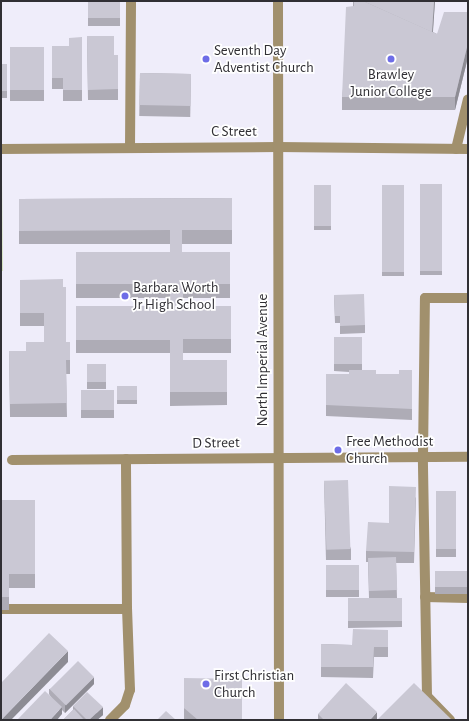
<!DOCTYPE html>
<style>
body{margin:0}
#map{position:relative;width:469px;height:721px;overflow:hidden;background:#efedfa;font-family:"Alegreya Sans",sans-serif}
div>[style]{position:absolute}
.green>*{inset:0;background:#d5e4bf}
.minor>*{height:10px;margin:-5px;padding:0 5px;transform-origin:5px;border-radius:5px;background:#a1906d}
.wall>*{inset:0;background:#aeacb6;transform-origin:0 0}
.shaded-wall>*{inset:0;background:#8d8c94}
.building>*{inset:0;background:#cac8d4;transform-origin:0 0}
.dots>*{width:11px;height:11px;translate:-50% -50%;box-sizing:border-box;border:2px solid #fff;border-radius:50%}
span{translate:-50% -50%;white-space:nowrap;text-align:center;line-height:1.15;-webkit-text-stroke:3.5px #fff;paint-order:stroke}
.poi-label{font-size:15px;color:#302f34}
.left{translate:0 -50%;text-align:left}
.street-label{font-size:15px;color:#302f34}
.frame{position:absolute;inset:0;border:2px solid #302f34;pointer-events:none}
</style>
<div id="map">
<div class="green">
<i style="clip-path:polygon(1px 178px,2px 178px,3px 271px,1px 271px)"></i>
</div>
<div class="minor">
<i style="left:278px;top:1px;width:719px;rotate:89.92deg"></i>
<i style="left:130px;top:148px;width:147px;rotate:-89.6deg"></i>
<i style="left:1px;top:149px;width:277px;rotate:-0.4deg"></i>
<i style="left:278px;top:147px;width:190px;rotate:0.6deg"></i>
<i style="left:456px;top:149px;width:51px;rotate:-76.5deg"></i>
<i style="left:12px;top:460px;width:456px;rotate:-0.4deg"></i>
<i style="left:425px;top:597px;width:43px;rotate:1.3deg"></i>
<i style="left:1px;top:609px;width:126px"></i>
<i style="left:127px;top:609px;width:150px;rotate:-90.4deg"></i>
<i style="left:110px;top:720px;width:21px;rotate:-45deg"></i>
<i style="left:125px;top:705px;width:16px;rotate:-72deg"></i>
<i style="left:130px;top:690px;width:81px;rotate:-92.1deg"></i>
<i style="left:450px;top:720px;width:33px;rotate:-134deg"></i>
<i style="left:427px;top:696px;width:239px;rotate:-91deg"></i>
<i style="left:423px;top:457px;width:159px;rotate:-89.3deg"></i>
<i style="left:425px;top:298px;width:43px"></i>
</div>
<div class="wall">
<i style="left:88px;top:1px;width:32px;height:25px"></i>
<i style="clip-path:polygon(353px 1px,435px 1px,433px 32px,437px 34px,468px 12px,468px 57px,455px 110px,342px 110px,342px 97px,353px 6px)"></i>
<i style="clip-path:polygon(87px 36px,114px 55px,118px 55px,118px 100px,88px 100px)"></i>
<i style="clip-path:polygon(82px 37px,82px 101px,63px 101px,63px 89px,52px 89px,52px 46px,69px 46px)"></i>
<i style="left:44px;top:47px;width:54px;height:34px;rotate:90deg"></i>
<i style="left:1px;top:64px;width:6px;height:34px"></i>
<i style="left:140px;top:73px;width:51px;height:43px;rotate:1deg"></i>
<i style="left:420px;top:184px;width:22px;height:91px"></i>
<i style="left:314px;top:185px;width:17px;height:45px"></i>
<i style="left:382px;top:185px;width:22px;height:91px"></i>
<i style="clip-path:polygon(232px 198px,232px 244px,182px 244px,182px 252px,230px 252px,230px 298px,183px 298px,183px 306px,231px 306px,231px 353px,183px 353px,183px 360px,227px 360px,227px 405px,170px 406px,170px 353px,76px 353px,76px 306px,170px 306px,170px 298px,76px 298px,76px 252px,170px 252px,170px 244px,19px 244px,19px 199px)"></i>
<i style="clip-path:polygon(20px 280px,63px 287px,66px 342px,70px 342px,70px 374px,66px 374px,67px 417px,10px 417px,9px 351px,26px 351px,44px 342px,44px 326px,20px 326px)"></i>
<i style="clip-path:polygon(334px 295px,365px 325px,365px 333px,340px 334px,340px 323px,335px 323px)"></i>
<i style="clip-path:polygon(334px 337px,362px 337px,362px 370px,376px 374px,399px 374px,412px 370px,412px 420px,326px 416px,326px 374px,349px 374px,349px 372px,334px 371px)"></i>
<i style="left:87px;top:364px;width:19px;height:25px"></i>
<i style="left:117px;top:386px;width:20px;height:18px"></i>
<i style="left:81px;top:390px;width:33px;height:28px"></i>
<i style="clip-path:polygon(324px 481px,351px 549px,351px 560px,326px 560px)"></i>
<i style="left:436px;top:491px;width:20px;height:66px"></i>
<i style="clip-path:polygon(416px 497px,414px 563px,396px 563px,397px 598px,402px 598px,402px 627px,348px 628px,348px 598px,369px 598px,368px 562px,366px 562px,366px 551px,389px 523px)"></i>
<i style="clip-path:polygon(1px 500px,35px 500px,35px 588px,9px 588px,9px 610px,1px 610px)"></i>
<i style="left:359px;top:565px;width:32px;height:33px;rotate:90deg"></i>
<i style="left:435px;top:571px;width:33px;height:23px"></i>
<i style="clip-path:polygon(388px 630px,388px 657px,374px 657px,373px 678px,321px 677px,321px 644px,352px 645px)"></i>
<i style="clip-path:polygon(94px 684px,65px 713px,62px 710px,62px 714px,49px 694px,49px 689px)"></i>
<i style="clip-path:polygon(73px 706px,103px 715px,97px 720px,63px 720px,73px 710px)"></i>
<i style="clip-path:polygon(184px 708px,242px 720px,186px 720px,184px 719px)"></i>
<i style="clip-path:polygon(318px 714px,377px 719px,452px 720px,318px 720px)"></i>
</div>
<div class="shaded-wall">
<i style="clip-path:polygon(434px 1px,435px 1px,432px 43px,432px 32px)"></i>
<i style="clip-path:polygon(468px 43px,468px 57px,455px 110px,455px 97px)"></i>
<i style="clip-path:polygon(68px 651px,68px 662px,11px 720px,1px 720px)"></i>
<i style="clip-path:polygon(94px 677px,94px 684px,65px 713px,65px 705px)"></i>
<i style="clip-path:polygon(62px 707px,62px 714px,57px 720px,50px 720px)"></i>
<i style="clip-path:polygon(103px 707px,103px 715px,97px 720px,89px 720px)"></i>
<i style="clip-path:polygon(377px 712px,377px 720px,370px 720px)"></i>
</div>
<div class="building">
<i style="left:88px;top:1px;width:32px;height:17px"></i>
<i style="clip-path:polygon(354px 1px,363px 1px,437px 34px,444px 12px,468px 12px,468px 43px,455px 97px,342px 97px,346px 7px,354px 6px)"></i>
<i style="clip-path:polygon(363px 1px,434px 1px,432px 32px)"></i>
<i style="clip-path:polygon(87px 36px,114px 36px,114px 55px,118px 55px,118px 89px,88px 90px)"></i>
<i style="clip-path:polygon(82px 37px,82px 90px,63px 90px,63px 78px,52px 78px,52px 46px,69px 46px,69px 38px)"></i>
<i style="left:44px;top:47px;width:43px;height:34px;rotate:90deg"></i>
<i style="left:1px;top:64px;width:6px;height:27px"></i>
<i style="left:140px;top:73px;width:51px;height:32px;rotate:1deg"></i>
<i style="left:420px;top:184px;width:22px;height:87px"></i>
<i style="left:314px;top:185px;width:17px;height:41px"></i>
<i style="left:382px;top:185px;width:22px;height:87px"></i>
<i style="clip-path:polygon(232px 198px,232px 230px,182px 230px,182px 252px,230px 252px,230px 284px,183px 284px,183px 306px,231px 306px,231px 339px,183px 339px,183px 360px,227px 360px,227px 392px,170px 392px,170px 340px,76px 340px,76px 306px,170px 306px,170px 284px,76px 284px,76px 252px,170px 252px,170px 230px,19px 231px,19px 199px)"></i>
<i style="clip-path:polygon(63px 279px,63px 287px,66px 287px,66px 342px,70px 342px,70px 360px,66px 360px,67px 403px,10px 404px,9px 351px,26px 351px,26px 342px,44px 342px,44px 313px,20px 313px,20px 280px)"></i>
<i style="clip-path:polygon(364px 294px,365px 325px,340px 326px,340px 316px,335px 316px,334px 295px)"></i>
<i style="left:334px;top:337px;width:28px;height:27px"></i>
<i style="left:87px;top:364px;width:19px;height:18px"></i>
<i style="clip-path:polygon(349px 370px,376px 370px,376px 374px,399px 374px,399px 370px,412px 370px,412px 409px,326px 405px,326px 374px,349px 374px)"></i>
<i style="left:117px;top:386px;width:20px;height:14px"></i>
<i style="left:81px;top:390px;width:33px;height:20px"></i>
<i style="left:348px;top:480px;width:69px;height:24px;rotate:88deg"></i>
<i style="clip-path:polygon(389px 486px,416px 487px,414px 552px,366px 551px,368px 522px,389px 523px)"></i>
<i style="left:436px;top:491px;width:20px;height:58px"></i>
<i style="clip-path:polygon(1px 500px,35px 500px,35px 574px,9px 574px,9px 597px,1px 597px)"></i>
<i style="left:396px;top:557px;width:33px;height:28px;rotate:88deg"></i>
<i style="left:359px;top:565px;width:25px;height:33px;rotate:90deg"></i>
<i style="left:435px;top:571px;width:33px;height:16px"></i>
<i style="left:348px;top:598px;width:54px;height:23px"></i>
<i style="clip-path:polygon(353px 629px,388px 630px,388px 647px,374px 647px,373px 667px,321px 667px,321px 644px,352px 645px)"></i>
<i style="clip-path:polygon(49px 633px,68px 651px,1px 720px,1px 681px,2px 682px)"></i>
<i style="left:78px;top:661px;width:23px;height:40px;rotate:45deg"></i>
<i style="clip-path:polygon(184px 678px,242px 679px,242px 720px,198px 720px,184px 708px)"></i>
<i style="clip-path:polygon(346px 683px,377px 712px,370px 720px,324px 720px,318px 714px)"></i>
<i style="clip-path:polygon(414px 683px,452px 720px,377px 720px)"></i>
<i style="clip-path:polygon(45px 691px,62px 707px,50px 720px,17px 720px)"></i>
<i style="clip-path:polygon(87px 692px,103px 707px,89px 720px,87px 720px,73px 706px)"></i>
<i style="clip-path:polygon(74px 709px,84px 720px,63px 720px)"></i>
<i style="clip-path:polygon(166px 711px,176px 720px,157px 720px)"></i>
</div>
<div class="dots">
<i style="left:206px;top:59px;background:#6e6de7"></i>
<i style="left:391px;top:59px;background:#6e6de7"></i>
<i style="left:125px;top:296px;background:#6e6de7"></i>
<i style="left:338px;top:450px;background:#6e6de7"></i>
<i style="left:206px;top:684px;background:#6e6de7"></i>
</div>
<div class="poi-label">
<span class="left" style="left:214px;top:59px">Seventh Day<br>Adventist Church</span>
<span style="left:391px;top:83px">Brawley<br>Junior College</span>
<span class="left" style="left:133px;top:296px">Barbara Worth<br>Jr High School</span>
<span class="left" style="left:346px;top:450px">Free Methodist<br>Church</span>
<span class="left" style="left:214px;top:684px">First Christian<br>Church</span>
</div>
<div class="street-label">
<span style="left:234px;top:132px">C Street</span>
<span style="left:263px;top:360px;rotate:-90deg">North Imperial Avenue</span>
<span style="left:216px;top:443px;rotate:-1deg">D Street</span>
</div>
<div class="frame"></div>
</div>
